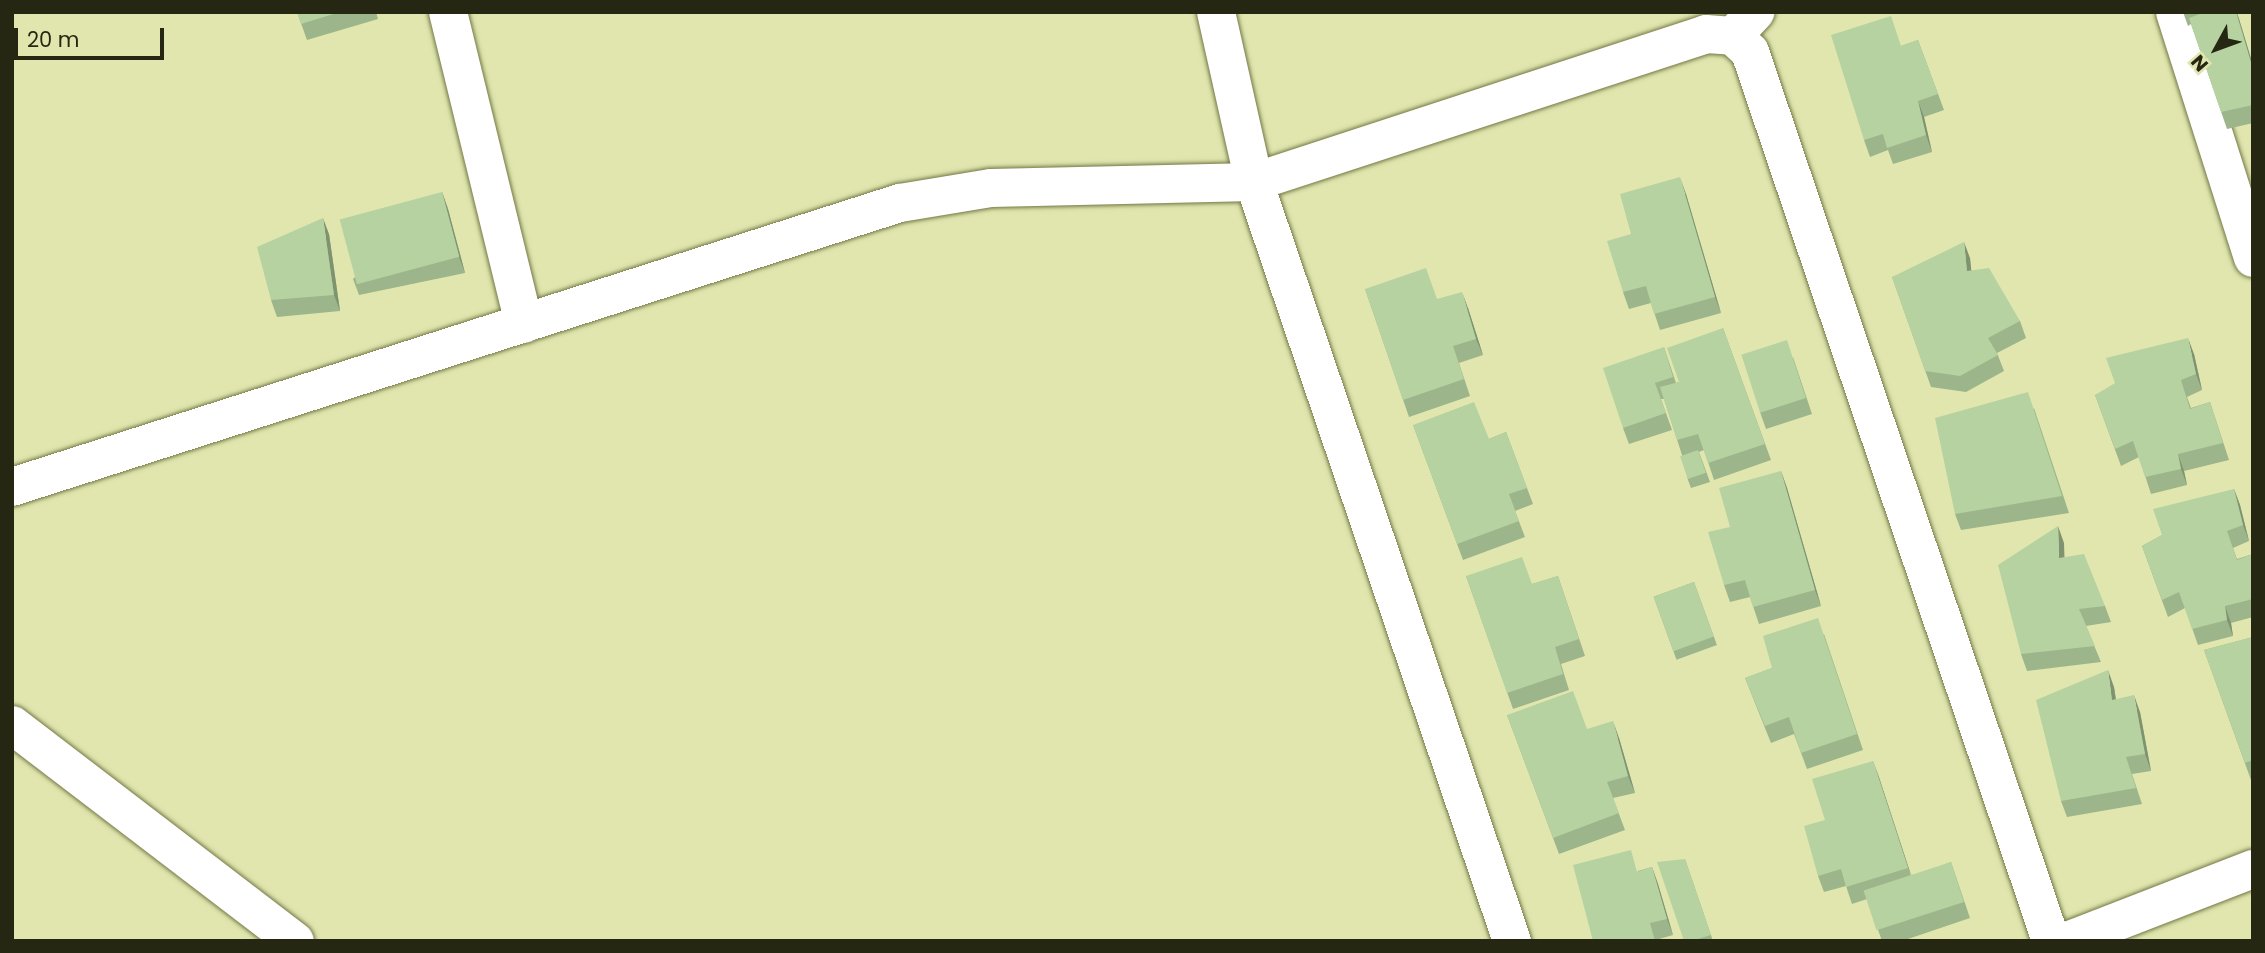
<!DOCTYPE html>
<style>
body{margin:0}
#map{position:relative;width:2265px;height:953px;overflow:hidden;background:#e1e6af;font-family:Poppins,sans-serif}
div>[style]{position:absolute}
.roads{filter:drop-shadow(0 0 2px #747845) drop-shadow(0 0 2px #747845)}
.street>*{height:38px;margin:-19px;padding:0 19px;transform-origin:19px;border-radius:19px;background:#fff}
.wall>*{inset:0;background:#9db58a;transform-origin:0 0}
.shaded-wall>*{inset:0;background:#7f9371}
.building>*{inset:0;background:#b6d2a1;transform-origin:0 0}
span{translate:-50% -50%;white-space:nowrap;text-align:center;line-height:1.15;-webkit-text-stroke:7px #e1e6af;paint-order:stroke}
.frame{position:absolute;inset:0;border:14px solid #262712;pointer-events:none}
.north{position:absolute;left:2181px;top:14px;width:70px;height:70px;-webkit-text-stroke:5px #e1e6af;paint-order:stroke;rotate:229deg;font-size:19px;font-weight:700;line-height:28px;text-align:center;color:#262712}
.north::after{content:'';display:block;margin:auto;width:24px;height:32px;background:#262712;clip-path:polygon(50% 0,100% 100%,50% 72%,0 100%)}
.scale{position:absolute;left:14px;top:28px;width:150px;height:32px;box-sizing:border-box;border:4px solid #262712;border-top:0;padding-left:9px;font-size:21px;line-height:24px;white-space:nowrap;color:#262712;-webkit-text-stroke:5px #e1e6af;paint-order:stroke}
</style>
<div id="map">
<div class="roads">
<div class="street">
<i style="left:448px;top:12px;width:321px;rotate:76.3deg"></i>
<i style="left:1216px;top:12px;width:174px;rotate:77.4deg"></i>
<i style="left:1254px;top:182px;width:802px;rotate:71.23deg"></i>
<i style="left:2175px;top:12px;width:258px;rotate:72.4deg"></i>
<i style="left:1733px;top:36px;width:33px;rotate:-47deg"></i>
<i style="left:12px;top:487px;width:932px;rotate:-17.74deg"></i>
<i style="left:900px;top:203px;width:92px;rotate:-9.4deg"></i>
<i style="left:991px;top:188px;width:263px;rotate:-1.3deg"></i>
<i style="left:1254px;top:182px;width:476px;rotate:-18.1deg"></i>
<i style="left:1706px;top:34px;width:27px;rotate:4deg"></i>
<i style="left:1733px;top:36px;width:23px;rotate:43deg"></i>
<i style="left:1750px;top:52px;width:939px;rotate:71.29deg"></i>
<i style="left:12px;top:725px;width:356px;rotate:37.4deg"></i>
<i style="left:2067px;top:941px;width:199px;rotate:-21.2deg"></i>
</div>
</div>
<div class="wall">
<i style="clip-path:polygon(297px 12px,376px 12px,378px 19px,307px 40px)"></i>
<i style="clip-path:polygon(2183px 12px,2237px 12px,2253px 65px,2253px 123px,2227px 129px,2191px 24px,2188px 26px)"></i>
<i style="clip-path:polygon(1918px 40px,1944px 110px,1924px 117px,1932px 152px,1893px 164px,1888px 150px,1870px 157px,1864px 140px,1901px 46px)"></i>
<i style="clip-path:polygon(442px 192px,448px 209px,465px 273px,359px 295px,353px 279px)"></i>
<i style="clip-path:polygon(1686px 194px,1721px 313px,1660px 330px,1651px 303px,1629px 309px,1623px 292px,1631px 234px)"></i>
<i style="clip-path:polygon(329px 234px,340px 311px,277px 317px,271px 300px)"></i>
<i style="clip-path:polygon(1970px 258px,1971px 270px,2020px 321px,2026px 338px,1997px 353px,2004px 371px,1966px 392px,1931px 387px,1892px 277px)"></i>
<i style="clip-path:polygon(1365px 289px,1437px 299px,1468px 308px,1483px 355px,1459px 363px,1470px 396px,1409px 417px)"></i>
<i style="clip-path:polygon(1723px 328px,1771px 460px,1714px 480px,1704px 450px,1699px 452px,1710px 482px,1691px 488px,1688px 480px,1682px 455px,1664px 399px,1661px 399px,1672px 430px,1629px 444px,1623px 428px,1664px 347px,1676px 383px,1679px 382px)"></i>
<i style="clip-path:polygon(2194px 354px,2202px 390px,2187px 397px,2191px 408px,2210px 402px,2229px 460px,2184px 471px,2187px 485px,2151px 494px,2139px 457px,2121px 466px,2095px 395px)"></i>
<i style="clip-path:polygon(1793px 357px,1812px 414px,1766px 429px,1760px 412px)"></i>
<i style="clip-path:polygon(2034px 408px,2069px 513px,1961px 530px,1955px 514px)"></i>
<i style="clip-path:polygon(1413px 425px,1489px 439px,1506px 432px,1533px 504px,1515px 511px,1525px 537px,1463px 560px)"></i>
<i style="clip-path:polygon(1781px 471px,1787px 488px,1821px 606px,1759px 624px,1750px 597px,1730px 602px,1724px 585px,1730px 527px)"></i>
<i style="clip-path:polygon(2234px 489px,2240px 505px,2249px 541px,2233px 548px,2237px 559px,2253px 554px,2253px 617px,2231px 623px,2233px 636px,2198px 645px,2185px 608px,2168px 617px,2142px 546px,2162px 535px)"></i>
<i style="clip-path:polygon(2064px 543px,2064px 557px,2105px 606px,2111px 622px,2086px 626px,2101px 662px,2027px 671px,2021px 654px)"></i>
<i style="clip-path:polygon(1466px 576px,1532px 584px,1558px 576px,1585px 656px,1561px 664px,1569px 690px,1513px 709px)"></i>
<i style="left:1694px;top:582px;width:67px;height:43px;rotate:70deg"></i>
<i style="clip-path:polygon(1824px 634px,1863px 750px,1807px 769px,1794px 734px,1771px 743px,1745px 678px,1772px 668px)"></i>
<i style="clip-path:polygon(2253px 637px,2253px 779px,2251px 780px,2204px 650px)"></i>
<i style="clip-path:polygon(2114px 687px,2116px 699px,2140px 712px,2151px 771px,2132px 774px,2142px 804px,2067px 817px,2061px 801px)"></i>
<i style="clip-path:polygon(1507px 715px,1587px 729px,1619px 738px,1635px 793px,1613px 798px,1625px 830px,1559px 854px)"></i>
<i style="clip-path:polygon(1873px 761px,1911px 877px,1951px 862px,1970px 918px,1902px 941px,1882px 941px,1867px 899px,1852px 904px,1846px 886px,1824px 892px,1818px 876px,1825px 820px)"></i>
<i style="clip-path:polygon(1685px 859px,1713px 941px,1684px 941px)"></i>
<i style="clip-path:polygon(1652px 867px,1658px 884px,1673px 935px,1656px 940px,1657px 941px,1593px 941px,1638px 871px)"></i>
</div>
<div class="shaded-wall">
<i style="clip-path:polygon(2236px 12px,2239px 19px,2253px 65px,2253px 69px)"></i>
<i style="clip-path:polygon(1918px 101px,1924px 117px,1932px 152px,1926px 135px)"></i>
<i style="clip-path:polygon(1680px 177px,1686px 194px,1721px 313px,1715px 297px)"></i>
<i style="clip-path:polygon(442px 192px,448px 209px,465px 273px,459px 257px)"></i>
<i style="clip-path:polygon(323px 218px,329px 234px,340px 311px,334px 295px)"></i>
<i style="clip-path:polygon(1964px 242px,1970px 258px,1973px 287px,1967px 271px)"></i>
<i style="clip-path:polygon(1462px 292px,1468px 308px,1483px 355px,1476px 339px)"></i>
<i style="clip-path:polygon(2188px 338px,2194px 354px,2202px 390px,2196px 374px)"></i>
<i style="clip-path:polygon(2178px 454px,2184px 471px,2187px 485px,2181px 469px)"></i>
<i style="clip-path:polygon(1781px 471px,1787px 488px,1821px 606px,1815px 590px)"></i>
<i style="clip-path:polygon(2234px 489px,2240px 505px,2249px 541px,2243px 525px)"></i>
<i style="clip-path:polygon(2058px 526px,2064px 543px,2065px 575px,2059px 558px)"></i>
<i style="clip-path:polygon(2225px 606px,2231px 623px,2233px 636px,2227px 620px)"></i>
<i style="clip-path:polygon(2108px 670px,2114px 687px,2118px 716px,2112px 700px)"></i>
<i style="clip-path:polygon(2134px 695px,2140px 712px,2151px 771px,2145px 754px)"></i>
<i style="clip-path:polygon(1613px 721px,1619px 738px,1635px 793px,1628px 776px)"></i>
<i style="clip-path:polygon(1873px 761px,1879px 777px,1914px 884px,1908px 868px)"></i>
<i style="clip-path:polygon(1652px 867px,1658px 884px,1673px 935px,1667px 919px)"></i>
</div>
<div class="building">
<i style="clip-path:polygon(297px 12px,340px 12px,301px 24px)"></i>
<i style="clip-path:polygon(2205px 12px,2236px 12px,2253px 69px,2253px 105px,2221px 112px,2189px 18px)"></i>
<i style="clip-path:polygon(1891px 16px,1901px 46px,1918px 40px,1938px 94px,1918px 101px,1926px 135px,1887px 148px,1883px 134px,1864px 140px,1831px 35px)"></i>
<i style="clip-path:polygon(1680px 177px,1715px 297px,1654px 314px,1646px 286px,1623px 292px,1607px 241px,1631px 234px,1620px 194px)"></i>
<i style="left:442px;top:192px;width:67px;height:106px;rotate:75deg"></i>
<i style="clip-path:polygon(323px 218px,334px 295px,271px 300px,257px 247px)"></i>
<i style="clip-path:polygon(1964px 242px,1967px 271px,1989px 268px,2020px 321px,1988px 338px,1998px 355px,1960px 376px,1925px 371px,1892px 277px)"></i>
<i style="clip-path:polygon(1426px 268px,1437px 299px,1462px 292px,1476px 339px,1453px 346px,1464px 379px,1403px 400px,1365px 289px)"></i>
<i style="clip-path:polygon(1723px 328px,1765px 444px,1708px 463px,1698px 434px,1677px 440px,1660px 387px,1679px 382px,1667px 348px)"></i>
<i style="clip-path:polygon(2188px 338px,2196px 374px,2181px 380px,2190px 409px,2210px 402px,2223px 443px,2178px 454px,2181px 469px,2145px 477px,2133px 441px,2115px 449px,2095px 395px,2115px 383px,2106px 358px)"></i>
<i style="left:1787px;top:340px;width:61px;height:48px;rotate:72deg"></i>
<i style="clip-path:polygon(1664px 347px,1673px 377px,1655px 383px,1666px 413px,1623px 428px,1603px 368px)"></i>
<i style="clip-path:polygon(2028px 392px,2062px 496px,1955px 514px,1935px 418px)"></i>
<i style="clip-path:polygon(1474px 402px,1489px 439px,1506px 432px,1527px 488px,1509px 494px,1519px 521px,1457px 544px,1413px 425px)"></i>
<i style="left:1698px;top:450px;width:24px;height:19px;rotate:71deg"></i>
<i style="clip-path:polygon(1781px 471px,1815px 590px,1753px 607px,1745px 580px,1724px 585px,1708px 532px,1730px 527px,1719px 488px)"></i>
<i style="clip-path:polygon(2234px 489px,2243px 525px,2227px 531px,2237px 560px,2253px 554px,2253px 599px,2225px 606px,2227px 620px,2192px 629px,2179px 592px,2162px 600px,2142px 546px,2162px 535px,2153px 509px)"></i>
<i style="clip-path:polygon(2058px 526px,2059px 558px,2084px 554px,2105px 606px,2079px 609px,2095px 646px,2021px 654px,1998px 565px)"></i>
<i style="clip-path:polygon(1522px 557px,1532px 584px,1558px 576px,1579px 639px,1555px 647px,1563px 674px,1507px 693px,1466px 576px)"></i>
<i style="left:1694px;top:582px;width:58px;height:43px;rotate:70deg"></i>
<i style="clip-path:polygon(1818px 618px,1857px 734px,1801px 753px,1789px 717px,1765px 726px,1745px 678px,1772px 668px,1763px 636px)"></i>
<i style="clip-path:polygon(2253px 637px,2253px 760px,2245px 763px,2204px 650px)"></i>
<i style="clip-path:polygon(2108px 670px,2112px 700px,2134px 695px,2145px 754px,2126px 757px,2136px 788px,2061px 801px,2036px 700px)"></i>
<i style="clip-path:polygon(1573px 691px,1587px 729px,1613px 721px,1628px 776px,1607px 782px,1619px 813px,1553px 838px,1507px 715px)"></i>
<i style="clip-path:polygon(1873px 761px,1908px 868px,1846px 887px,1841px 869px,1818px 876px,1804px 826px,1825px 820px,1812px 779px)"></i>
<i style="clip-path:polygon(1631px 850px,1637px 872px,1652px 867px,1667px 919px,1650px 923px,1655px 941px,1593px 941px,1573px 865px)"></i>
<i style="clip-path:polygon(1685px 859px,1711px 935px,1691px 941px,1684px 941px,1657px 862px)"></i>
<i style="left:1951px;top:862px;width:42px;height:92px;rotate:72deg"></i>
</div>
<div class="frame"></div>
<div class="north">N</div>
<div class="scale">20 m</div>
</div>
